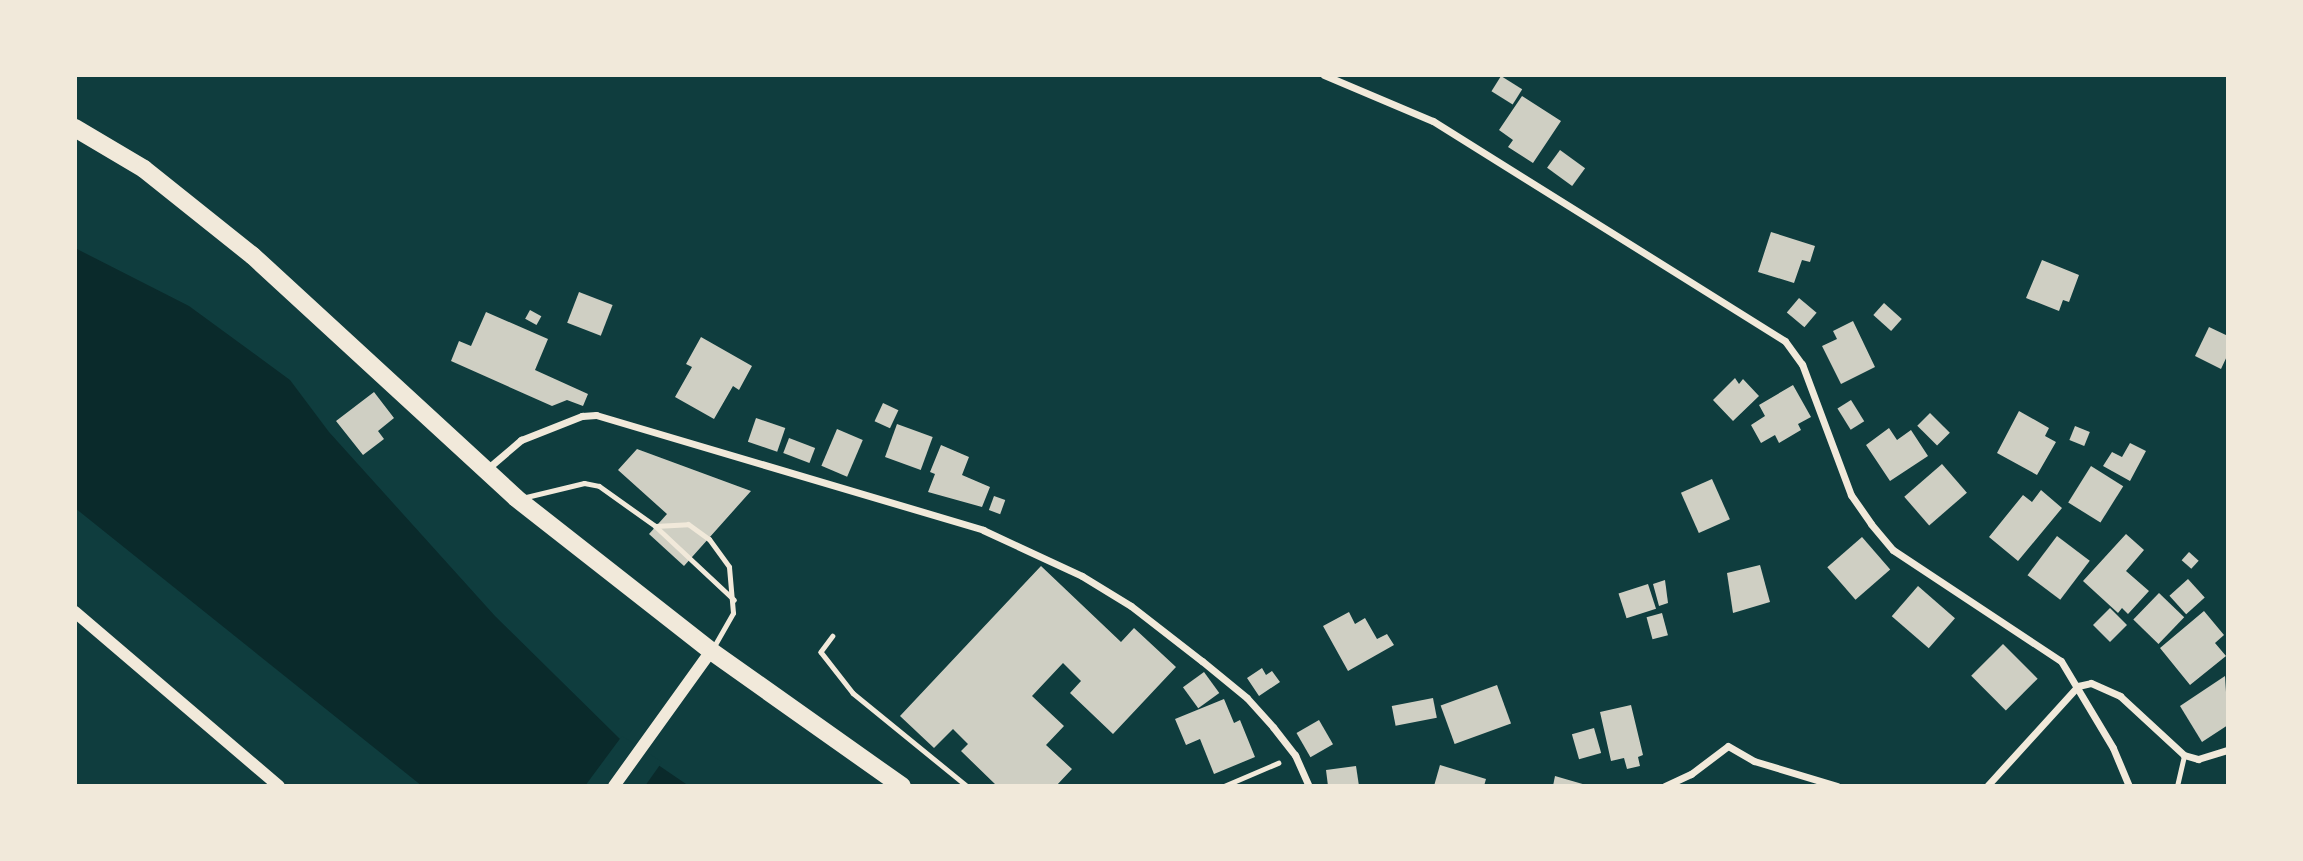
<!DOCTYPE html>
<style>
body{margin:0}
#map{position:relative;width:2303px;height:861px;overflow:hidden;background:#0f3d3e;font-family:"IBM Plex Sans",sans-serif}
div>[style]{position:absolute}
.water>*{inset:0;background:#0a2a2b}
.pier>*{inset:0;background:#0f3d3e}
.building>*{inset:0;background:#cfcfc3;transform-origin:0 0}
.path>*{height:4.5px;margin:-2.25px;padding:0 2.25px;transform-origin:2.25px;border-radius:2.25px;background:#f1e9da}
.service>*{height:5px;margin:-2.5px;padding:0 2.5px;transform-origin:2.5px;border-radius:2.5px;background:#f1e9da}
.minor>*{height:7px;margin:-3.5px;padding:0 3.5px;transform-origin:3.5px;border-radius:3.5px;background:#f1e9da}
.tertiary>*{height:12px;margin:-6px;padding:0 6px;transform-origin:6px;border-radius:6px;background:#f1e9da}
.primary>*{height:18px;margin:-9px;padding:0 9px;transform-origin:9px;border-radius:9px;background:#f1e9da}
span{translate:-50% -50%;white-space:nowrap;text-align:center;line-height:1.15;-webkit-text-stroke:7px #f1e9da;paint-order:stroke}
.frame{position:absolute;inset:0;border:77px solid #f1e9da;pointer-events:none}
</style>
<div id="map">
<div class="water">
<i style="clip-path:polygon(75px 248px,189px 306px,290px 380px,329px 432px,495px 616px,620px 739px,689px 786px,422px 786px,75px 508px)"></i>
</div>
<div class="pier">
<i style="clip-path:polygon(622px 736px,662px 762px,645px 786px,585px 786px)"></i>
</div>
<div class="building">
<i style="left:1501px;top:76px;width:25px;height:18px;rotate:32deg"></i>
<i style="clip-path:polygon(1522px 96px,1561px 121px,1533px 163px,1508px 147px,1513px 140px,1499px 130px)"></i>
<i style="left:1560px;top:150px;width:31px;height:22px;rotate:36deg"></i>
<i style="clip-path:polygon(1771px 232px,1815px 246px,1810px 262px,1802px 260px,1794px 283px,1758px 272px)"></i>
<i style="clip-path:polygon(2042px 260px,2079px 275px,2069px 302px,2063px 300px,2059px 311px,2026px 298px)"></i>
<i style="left:579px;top:292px;width:36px;height:33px;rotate:21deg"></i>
<i style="left:1799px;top:298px;width:23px;height:19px;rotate:40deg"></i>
<i style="left:1884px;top:303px;width:24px;height:16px;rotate:42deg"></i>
<i style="left:530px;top:310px;width:13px;height:10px;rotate:29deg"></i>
<i style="clip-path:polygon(486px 312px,548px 339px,535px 370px,588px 394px,583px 406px,567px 400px,552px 406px,451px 361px,459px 341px,471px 346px)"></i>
<i style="clip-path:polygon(1853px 321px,1875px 367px,1841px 384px,1822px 346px,1837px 339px,1833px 331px)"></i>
<i style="clip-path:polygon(2209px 327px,2228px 336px,2228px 354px,2221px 369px,2195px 356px)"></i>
<i style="clip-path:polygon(701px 337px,752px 366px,739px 390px,733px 386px,714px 419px,675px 397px,692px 367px,686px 364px)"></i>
<i style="clip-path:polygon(1735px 378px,1739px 384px,1743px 379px,1759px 396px,1733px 421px,1713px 400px)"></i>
<i style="clip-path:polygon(1793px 385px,1811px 417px,1798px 424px,1801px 430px,1779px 443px,1775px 435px,1761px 443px,1751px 425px,1765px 416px,1759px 405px)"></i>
<i style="clip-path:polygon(374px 392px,394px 418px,378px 431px,384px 439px,363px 455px,336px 421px)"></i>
<i style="left:1851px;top:400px;width:25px;height:16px;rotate:58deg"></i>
<i style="left:883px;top:403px;width:17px;height:20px;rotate:25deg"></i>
<i style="clip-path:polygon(2019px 411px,2049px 428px,2045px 436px,2056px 442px,2037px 475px,1997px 453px)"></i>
<i style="left:1930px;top:413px;width:28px;height:18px;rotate:45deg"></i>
<i style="left:756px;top:418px;width:31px;height:25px;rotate:19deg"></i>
<i style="left:897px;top:424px;width:38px;height:35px;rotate:20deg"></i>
<i style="left:2075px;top:426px;width:16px;height:15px;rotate:22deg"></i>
<i style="clip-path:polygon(1889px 428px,1897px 440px,1911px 430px,1928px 456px,1890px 481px,1866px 445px)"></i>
<i style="left:837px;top:429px;width:28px;height:40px;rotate:23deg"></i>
<i style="left:789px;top:438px;width:28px;height:16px;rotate:21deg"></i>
<i style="clip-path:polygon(2130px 443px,2146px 451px,2130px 481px,2103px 466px,2112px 452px,2122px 457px)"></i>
<i style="clip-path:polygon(941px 445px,969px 457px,962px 475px,990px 487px,982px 507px,928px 492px,935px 474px,930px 472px)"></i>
<i style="clip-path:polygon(637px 449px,751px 491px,684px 566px,649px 534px,667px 514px,618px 470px)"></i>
<i style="left:1942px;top:464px;width:38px;height:50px;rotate:49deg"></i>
<i style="left:2091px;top:466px;width:38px;height:43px;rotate:32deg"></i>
<i style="left:1712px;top:479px;width:44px;height:34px;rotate:66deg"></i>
<i style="clip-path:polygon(2041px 490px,2062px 508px,2018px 561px,1989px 537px,2023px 495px,2032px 502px)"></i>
<i style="left:994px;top:496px;width:12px;height:15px;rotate:20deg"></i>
<i style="clip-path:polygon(2126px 534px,2144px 550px,2126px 571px,2149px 591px,2128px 614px,2122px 608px,2118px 613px,2083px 581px)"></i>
<i style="left:2057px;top:536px;width:41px;height:49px;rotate:37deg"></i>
<i style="left:1862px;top:537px;width:43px;height:46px;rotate:49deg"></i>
<i style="left:2189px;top:552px;width:13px;height:11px;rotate:42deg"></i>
<i style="clip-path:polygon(1760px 565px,1770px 602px,1733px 613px,1727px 573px)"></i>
<i style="clip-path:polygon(1041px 566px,1121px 642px,1134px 628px,1176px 667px,1113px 734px,1070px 693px,1081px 681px,1063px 663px,1032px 696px,1064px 726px,1046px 745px,1072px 769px,1056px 786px,997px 786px,961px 751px,968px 744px,953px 729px,934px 748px,900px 716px)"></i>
<i style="left:2188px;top:579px;width:25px;height:25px;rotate:48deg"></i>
<i style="clip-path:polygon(1665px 580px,1668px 603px,1659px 606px,1653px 584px)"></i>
<i style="left:1648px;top:584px;width:26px;height:31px;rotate:72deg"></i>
<i style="left:1918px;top:586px;width:49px;height:40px;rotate:41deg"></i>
<i style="left:2159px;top:593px;width:35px;height:37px;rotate:44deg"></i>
<i style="left:2110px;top:608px;width:24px;height:24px;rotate:45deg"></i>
<i style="clip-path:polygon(2204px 611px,2224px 635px,2215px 643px,2226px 656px,2190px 685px,2160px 648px)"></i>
<i style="clip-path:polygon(1349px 612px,1355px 624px,1365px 618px,1377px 639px,1387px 634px,1394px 645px,1348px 671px,1323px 626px)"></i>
<i style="left:1662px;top:613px;width:23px;height:16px;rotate:75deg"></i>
<i style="left:2003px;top:644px;width:49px;height:45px;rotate:45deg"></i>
<i style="clip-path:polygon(1262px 668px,1266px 675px,1272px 671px,1280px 682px,1259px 696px,1247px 678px)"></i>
<i style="left:1204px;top:672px;width:26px;height:26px;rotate:54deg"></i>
<i style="clip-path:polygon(2225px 676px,2228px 725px,2202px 742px,2180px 706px)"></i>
<i style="left:1497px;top:685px;width:41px;height:60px;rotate:70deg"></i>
<i style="left:1433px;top:698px;width:20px;height:42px;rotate:79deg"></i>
<i style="clip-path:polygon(1224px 699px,1234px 723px,1240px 720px,1255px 757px,1214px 774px,1200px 739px,1186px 745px,1175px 719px)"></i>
<i style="clip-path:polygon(1631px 705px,1643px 755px,1638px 757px,1640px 766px,1627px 769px,1624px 758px,1611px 761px,1600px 712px)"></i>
<i style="left:1319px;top:720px;width:28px;height:26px;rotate:60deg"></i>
<i style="left:1594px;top:728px;width:26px;height:23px;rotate:74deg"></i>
<i style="clip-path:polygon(1440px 765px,1486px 779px,1484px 786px,1434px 786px)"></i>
<i style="clip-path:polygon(1356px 766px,1359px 786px,1328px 786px,1326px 770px)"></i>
<i style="clip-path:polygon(1555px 776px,1586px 785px,1586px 786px,1553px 786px)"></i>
</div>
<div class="path">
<i style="left:833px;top:636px;width:20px;rotate:127deg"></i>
<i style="left:821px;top:652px;width:52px;rotate:52deg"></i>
<i style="left:853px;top:693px;width:147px;rotate:39.2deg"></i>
<i style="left:1224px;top:786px;width:59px;rotate:-23.1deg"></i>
</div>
<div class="service">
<i style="left:522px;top:498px;width:64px;rotate:-13.6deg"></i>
<i style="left:584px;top:483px;width:15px;rotate:11deg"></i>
<i style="left:599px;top:486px;width:69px;rotate:35.5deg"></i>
<i style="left:655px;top:526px;width:108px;rotate:43.1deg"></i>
<i style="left:655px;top:526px;width:33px;rotate:-3deg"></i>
<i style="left:688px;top:524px;width:26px;rotate:36deg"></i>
<i style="left:709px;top:539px;width:34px;rotate:54deg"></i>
<i style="left:729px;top:567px;width:46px;rotate:85deg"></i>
<i style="left:733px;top:613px;width:40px;rotate:119.7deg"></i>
<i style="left:2177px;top:786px;width:32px;rotate:-77deg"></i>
</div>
<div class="minor">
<i style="left:1324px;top:75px;width:118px;rotate:22.9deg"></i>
<i style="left:1433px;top:121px;width:415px;rotate:32deg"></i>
<i style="left:1785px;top:341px;width:29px;rotate:54deg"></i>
<i style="left:1802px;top:364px;width:140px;rotate:69.5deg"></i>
<i style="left:1851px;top:495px;width:35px;rotate:55deg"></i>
<i style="left:1871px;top:524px;width:34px;rotate:50deg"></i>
<i style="left:1893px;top:550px;width:201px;rotate:33.5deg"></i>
<i style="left:2061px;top:661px;width:101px;rotate:59.1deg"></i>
<i style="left:2113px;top:748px;width:41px;rotate:67.2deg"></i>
<i style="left:487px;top:469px;width:45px;rotate:-40.5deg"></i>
<i style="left:521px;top:440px;width:66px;rotate:-21.5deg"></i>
<i style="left:582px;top:416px;width:14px;rotate:-4deg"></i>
<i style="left:596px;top:415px;width:404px;rotate:16.5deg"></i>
<i style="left:983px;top:530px;width:109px;rotate:24.9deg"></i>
<i style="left:1082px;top:576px;width:57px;rotate:31.5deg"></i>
<i style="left:1131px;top:606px;width:90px;rotate:37.8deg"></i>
<i style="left:1202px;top:661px;width:58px;rotate:39.4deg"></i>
<i style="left:1247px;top:698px;width:39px;rotate:48deg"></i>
<i style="left:1273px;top:727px;width:36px;rotate:52deg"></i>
<i style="left:1295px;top:755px;width:34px;rotate:66deg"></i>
<i style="left:1665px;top:786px;width:29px;rotate:-25deg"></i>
<i style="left:1691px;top:774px;width:46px;rotate:-37.1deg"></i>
<i style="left:1728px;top:746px;width:30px;rotate:30deg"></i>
<i style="left:1754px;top:761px;width:87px;rotate:16.8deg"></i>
<i style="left:1987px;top:786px;width:135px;rotate:-47.7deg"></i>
<i style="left:2078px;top:686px;width:13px;rotate:-13deg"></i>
<i style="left:2091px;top:683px;width:32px;rotate:24deg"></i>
<i style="left:2120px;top:696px;width:87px;rotate:42.7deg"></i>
<i style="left:2184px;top:755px;width:15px;rotate:16deg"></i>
<i style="left:2198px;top:759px;width:31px;rotate:-17deg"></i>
</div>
<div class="tertiary">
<i style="left:75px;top:612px;width:268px;rotate:40.5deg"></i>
<i style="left:614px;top:786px;width:166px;rotate:-54.3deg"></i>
</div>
<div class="primary">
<i style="left:75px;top:128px;width:80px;rotate:30.7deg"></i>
<i style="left:144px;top:169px;width:139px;rotate:38.6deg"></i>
<i style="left:253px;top:256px;width:357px;rotate:42.6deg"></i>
<i style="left:516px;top:498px;width:248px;rotate:38.1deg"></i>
<i style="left:711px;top:651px;width:234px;rotate:35.3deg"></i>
</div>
<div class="frame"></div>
</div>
